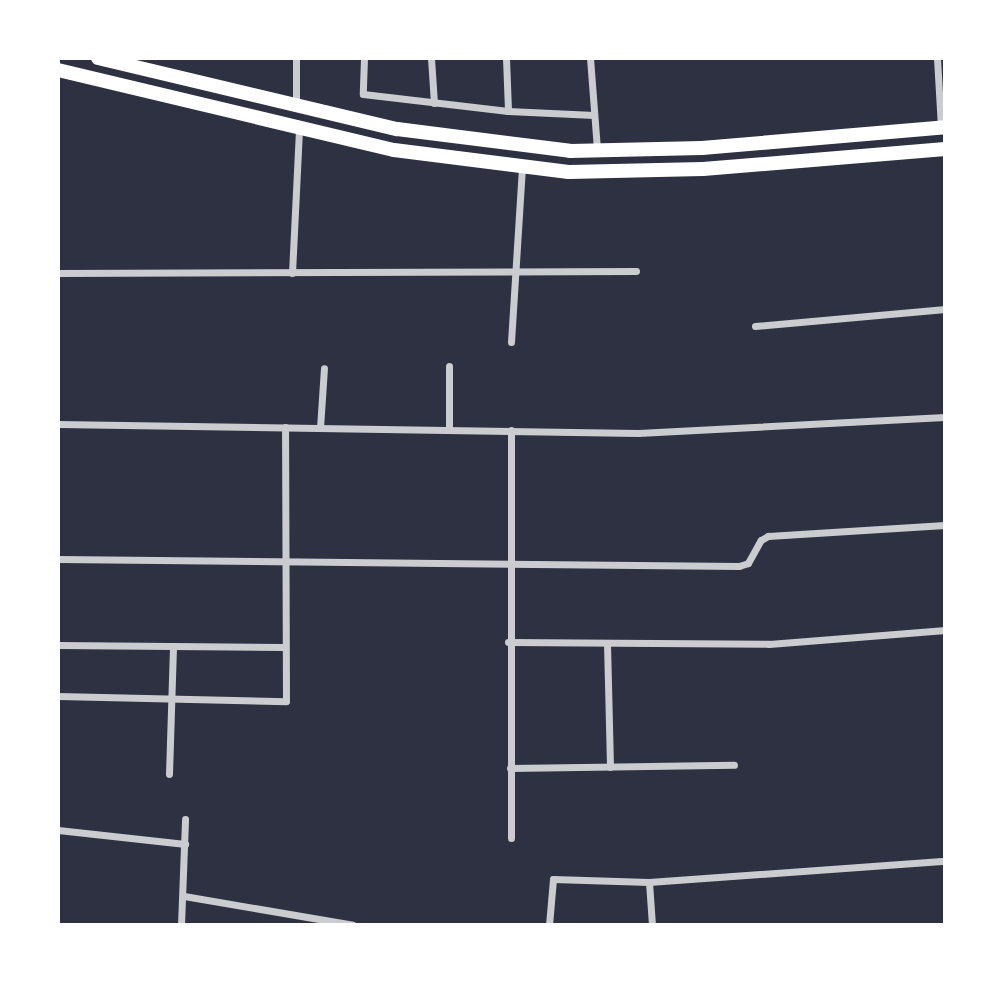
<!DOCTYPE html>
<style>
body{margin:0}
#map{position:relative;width:1003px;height:983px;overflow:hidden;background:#2d3142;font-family:"IBM Plex Sans",sans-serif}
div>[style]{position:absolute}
.minor>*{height:7px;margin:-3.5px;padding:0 3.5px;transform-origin:3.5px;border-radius:3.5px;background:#caccd0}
.secondary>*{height:14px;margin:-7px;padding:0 7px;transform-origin:7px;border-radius:7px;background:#fff}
span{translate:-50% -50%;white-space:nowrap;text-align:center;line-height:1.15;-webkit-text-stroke:5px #fff;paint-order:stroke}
.frame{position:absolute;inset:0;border:60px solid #fff;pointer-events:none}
</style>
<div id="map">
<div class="minor">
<i style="left:296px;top:58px;width:46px;rotate:90deg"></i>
<i style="left:364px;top:58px;width:36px;rotate:92deg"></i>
<i style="left:363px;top:94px;width:146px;rotate:6.7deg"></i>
<i style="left:508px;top:111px;width:86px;rotate:2.7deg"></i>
<i style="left:431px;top:58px;width:45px;rotate:86.2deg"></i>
<i style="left:506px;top:58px;width:53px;rotate:87.8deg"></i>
<i style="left:590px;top:58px;width:92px;rotate:85.6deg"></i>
<i style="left:937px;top:58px;width:69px;rotate:86.7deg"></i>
<i style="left:58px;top:273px;width:578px;rotate:-0.2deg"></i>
<i style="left:292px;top:273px;width:145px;rotate:-87.2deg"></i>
<i style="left:755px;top:326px;width:191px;rotate:-5.1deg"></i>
<i style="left:511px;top:342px;width:176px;rotate:-86.4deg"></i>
<i style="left:449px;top:366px;width:63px;rotate:90deg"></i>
<i style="left:58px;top:424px;width:580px;rotate:0.89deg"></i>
<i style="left:638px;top:433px;width:307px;rotate:-3deg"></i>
<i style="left:320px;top:428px;width:60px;rotate:-86.2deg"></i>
<i style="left:58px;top:559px;width:681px;rotate:0.59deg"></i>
<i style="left:739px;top:566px;width:9px;rotate:-18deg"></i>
<i style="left:748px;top:563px;width:26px;rotate:-61deg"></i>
<i style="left:761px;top:540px;width:8px;rotate:-30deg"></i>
<i style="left:768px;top:536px;width:177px;rotate:-3.6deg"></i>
<i style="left:508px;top:642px;width:261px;rotate:0.4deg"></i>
<i style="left:769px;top:644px;width:177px;rotate:-4.5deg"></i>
<i style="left:607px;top:643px;width:124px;rotate:88.6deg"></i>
<i style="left:58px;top:645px;width:226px;rotate:0.5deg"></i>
<i style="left:58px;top:696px;width:228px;rotate:1.3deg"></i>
<i style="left:286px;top:701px;width:274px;rotate:-90.2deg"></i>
<i style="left:510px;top:768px;width:224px;rotate:-0.8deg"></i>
<i style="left:169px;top:774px;width:128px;rotate:-88.2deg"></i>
<i style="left:58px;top:830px;width:128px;rotate:6.3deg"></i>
<i style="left:511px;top:838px;width:408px;rotate:-90deg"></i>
<i style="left:649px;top:882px;width:43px;rotate:86deg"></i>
<i style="left:184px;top:896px;width:171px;rotate:9.7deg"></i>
<i style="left:181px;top:925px;width:106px;rotate:-87.8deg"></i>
<i style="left:549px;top:925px;width:46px;rotate:-85deg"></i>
<i style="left:553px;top:879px;width:96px;rotate:1.8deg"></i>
<i style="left:649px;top:882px;width:297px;rotate:-4.1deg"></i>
</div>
<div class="secondary">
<i style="left:98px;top:58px;width:307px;rotate:13.4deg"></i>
<i style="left:397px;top:129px;width:174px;rotate:7.2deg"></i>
<i style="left:570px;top:151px;width:132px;rotate:-1.3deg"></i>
<i style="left:702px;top:148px;width:244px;rotate:-4.9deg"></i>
<i style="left:58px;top:70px;width:345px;rotate:13.4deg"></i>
<i style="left:394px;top:150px;width:176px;rotate:7.2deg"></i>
<i style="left:569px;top:172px;width:134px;rotate:-1.3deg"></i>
<i style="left:703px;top:169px;width:243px;rotate:-4.7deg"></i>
</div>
<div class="frame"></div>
</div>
